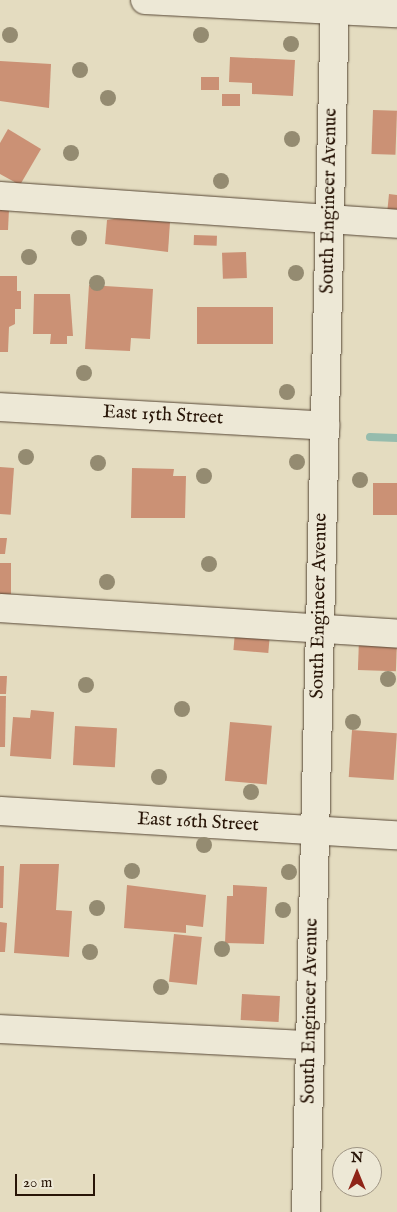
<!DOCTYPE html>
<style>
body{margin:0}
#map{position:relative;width:397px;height:1212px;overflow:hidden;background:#e4dcc0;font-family:"IM FELL English",serif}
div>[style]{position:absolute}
.stream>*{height:8px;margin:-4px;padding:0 4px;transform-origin:4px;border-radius:4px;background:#96bcad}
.building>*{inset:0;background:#cb9175;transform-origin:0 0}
.roads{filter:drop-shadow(0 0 1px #574735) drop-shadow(0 0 1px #574735)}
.minor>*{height:28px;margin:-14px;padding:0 14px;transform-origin:14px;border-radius:14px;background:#ede8d6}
.trees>*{width:16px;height:16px;margin:-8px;border-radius:50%;background:#948b71}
span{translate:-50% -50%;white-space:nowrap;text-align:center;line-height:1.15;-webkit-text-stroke:4px #ede8d6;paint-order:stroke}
.street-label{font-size:19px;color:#281507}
.north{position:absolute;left:332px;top:1147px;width:50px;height:50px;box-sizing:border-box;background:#ede8d6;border:1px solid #9e9483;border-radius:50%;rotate:0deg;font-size:14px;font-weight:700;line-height:20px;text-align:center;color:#281507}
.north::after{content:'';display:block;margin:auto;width:18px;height:22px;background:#8f2418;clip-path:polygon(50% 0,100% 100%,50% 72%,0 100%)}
.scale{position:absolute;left:15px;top:1174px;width:80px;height:22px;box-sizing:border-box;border:2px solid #281507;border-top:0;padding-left:6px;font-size:15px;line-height:18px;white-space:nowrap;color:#281507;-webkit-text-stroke:4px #ede8d6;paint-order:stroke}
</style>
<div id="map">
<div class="stream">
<i style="left:370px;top:437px;width:27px;rotate:2deg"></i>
</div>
<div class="building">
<i style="clip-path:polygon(230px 57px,295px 60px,293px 96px,252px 94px,252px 83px,229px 82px)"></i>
<i style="clip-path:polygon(0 61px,51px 64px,49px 108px,0 101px)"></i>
<i style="left:201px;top:77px;width:18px;height:13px"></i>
<i style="left:240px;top:94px;width:12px;height:18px;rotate:90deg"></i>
<i style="left:373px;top:110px;width:24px;height:44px;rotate:2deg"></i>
<i style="clip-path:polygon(8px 129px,41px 149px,20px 185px,0 174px,0 143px)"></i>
<i style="clip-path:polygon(389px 194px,397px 195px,397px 215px,387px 214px)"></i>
<i style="clip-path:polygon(0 208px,9px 209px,8px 230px,0 230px)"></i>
<i style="clip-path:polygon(120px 218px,170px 222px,168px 252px,105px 244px,107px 220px)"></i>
<i style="left:194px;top:235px;width:23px;height:10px;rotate:2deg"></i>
<i style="left:246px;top:252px;width:26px;height:24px;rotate:88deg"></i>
<i style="clip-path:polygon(0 276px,17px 276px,17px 291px,21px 291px,21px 309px,15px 309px,15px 324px,9px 327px,8px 352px,0 352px)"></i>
<i style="clip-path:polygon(89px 285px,153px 289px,150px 339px,131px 338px,130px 351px,85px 349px)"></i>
<i style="clip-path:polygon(34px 294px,70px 294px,73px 336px,67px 336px,67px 344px,50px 344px,51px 334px,33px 334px)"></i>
<i style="left:197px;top:307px;width:76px;height:37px"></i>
<i style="left:0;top:467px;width:14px;height:47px;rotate:4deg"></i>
<i style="clip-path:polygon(132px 468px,174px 469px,173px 476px,186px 476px,185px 518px,131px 518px)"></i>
<i style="left:373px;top:483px;width:24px;height:32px"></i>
<i style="clip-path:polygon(0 538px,7px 538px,5px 554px,0 554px)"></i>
<i style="left:0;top:563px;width:11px;height:31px"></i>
<i style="left:235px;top:632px;width:35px;height:18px;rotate:5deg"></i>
<i style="left:359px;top:639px;width:38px;height:31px;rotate:2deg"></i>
<i style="clip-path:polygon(0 676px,7px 676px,6px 694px,0 694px)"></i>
<i style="clip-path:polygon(0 696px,6px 696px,5px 747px,0 747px)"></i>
<i style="clip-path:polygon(31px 710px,54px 712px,51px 759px,10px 756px,13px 717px,30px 718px)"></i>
<i style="left:230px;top:722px;width:42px;height:59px;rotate:5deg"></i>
<i style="left:75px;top:726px;width:42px;height:39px;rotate:3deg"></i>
<i style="left:352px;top:730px;width:45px;height:47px;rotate:4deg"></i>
<i style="clip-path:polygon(20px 864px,59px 864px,56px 910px,72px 911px,69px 957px,14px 953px)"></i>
<i style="clip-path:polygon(0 866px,4px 866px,3px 908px,0 908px)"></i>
<i style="clip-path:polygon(127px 885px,206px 895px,203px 927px,186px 925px,186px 933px,124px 928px)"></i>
<i style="clip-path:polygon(233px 885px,267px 887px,264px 944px,225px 943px,227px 896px,233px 896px)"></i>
<i style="clip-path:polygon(0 922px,7px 923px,5px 952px,0 952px)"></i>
<i style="left:174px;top:934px;width:28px;height:48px;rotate:6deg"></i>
<i style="left:242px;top:994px;width:38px;height:26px;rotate:3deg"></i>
</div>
<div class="roads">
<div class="minor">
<i style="left:145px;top:0;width:252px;rotate:3deg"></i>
<i style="left:0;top:196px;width:398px;rotate:4deg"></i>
<i style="left:0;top:407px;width:326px;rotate:3.3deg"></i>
<i style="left:0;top:608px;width:398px;rotate:3.7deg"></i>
<i style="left:0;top:811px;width:398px;rotate:3.5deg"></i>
<i style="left:0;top:1029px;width:310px;rotate:3deg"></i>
<i style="left:306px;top:1212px;width:1212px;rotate:-88.63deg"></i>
</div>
</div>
<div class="trees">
<i style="left:10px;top:35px"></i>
<i style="left:201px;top:35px"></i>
<i style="left:291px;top:44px"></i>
<i style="left:80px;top:70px"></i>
<i style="left:108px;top:98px"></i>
<i style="left:292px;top:139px"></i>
<i style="left:71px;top:153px"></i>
<i style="left:221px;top:181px"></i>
<i style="left:79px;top:238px"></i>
<i style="left:29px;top:257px"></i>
<i style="left:296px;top:273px"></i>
<i style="left:97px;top:283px"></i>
<i style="left:84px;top:373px"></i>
<i style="left:287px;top:392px"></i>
<i style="left:26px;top:457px"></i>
<i style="left:297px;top:462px"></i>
<i style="left:98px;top:463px"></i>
<i style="left:204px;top:476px"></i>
<i style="left:360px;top:480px"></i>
<i style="left:209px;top:564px"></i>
<i style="left:107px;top:582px"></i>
<i style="left:388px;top:679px"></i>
<i style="left:86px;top:685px"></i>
<i style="left:182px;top:709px"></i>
<i style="left:353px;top:722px"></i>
<i style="left:159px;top:777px"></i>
<i style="left:251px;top:792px"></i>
<i style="left:204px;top:845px"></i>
<i style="left:132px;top:871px"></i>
<i style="left:289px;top:872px"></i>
<i style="left:97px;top:908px"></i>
<i style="left:283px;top:910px"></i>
<i style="left:222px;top:949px"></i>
<i style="left:90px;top:952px"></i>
<i style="left:161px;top:987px"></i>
</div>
<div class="street-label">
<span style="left:330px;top:201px;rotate:-89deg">South Engineer Avenue</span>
<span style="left:163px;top:416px;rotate:3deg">East 15th Street</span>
<span style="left:320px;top:606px;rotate:-89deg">South Engineer Avenue</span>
<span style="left:198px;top:823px;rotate:3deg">East 16th Street</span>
<span style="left:311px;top:1011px;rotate:-89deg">South Engineer Avenue</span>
</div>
<div class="north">N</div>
<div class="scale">20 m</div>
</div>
